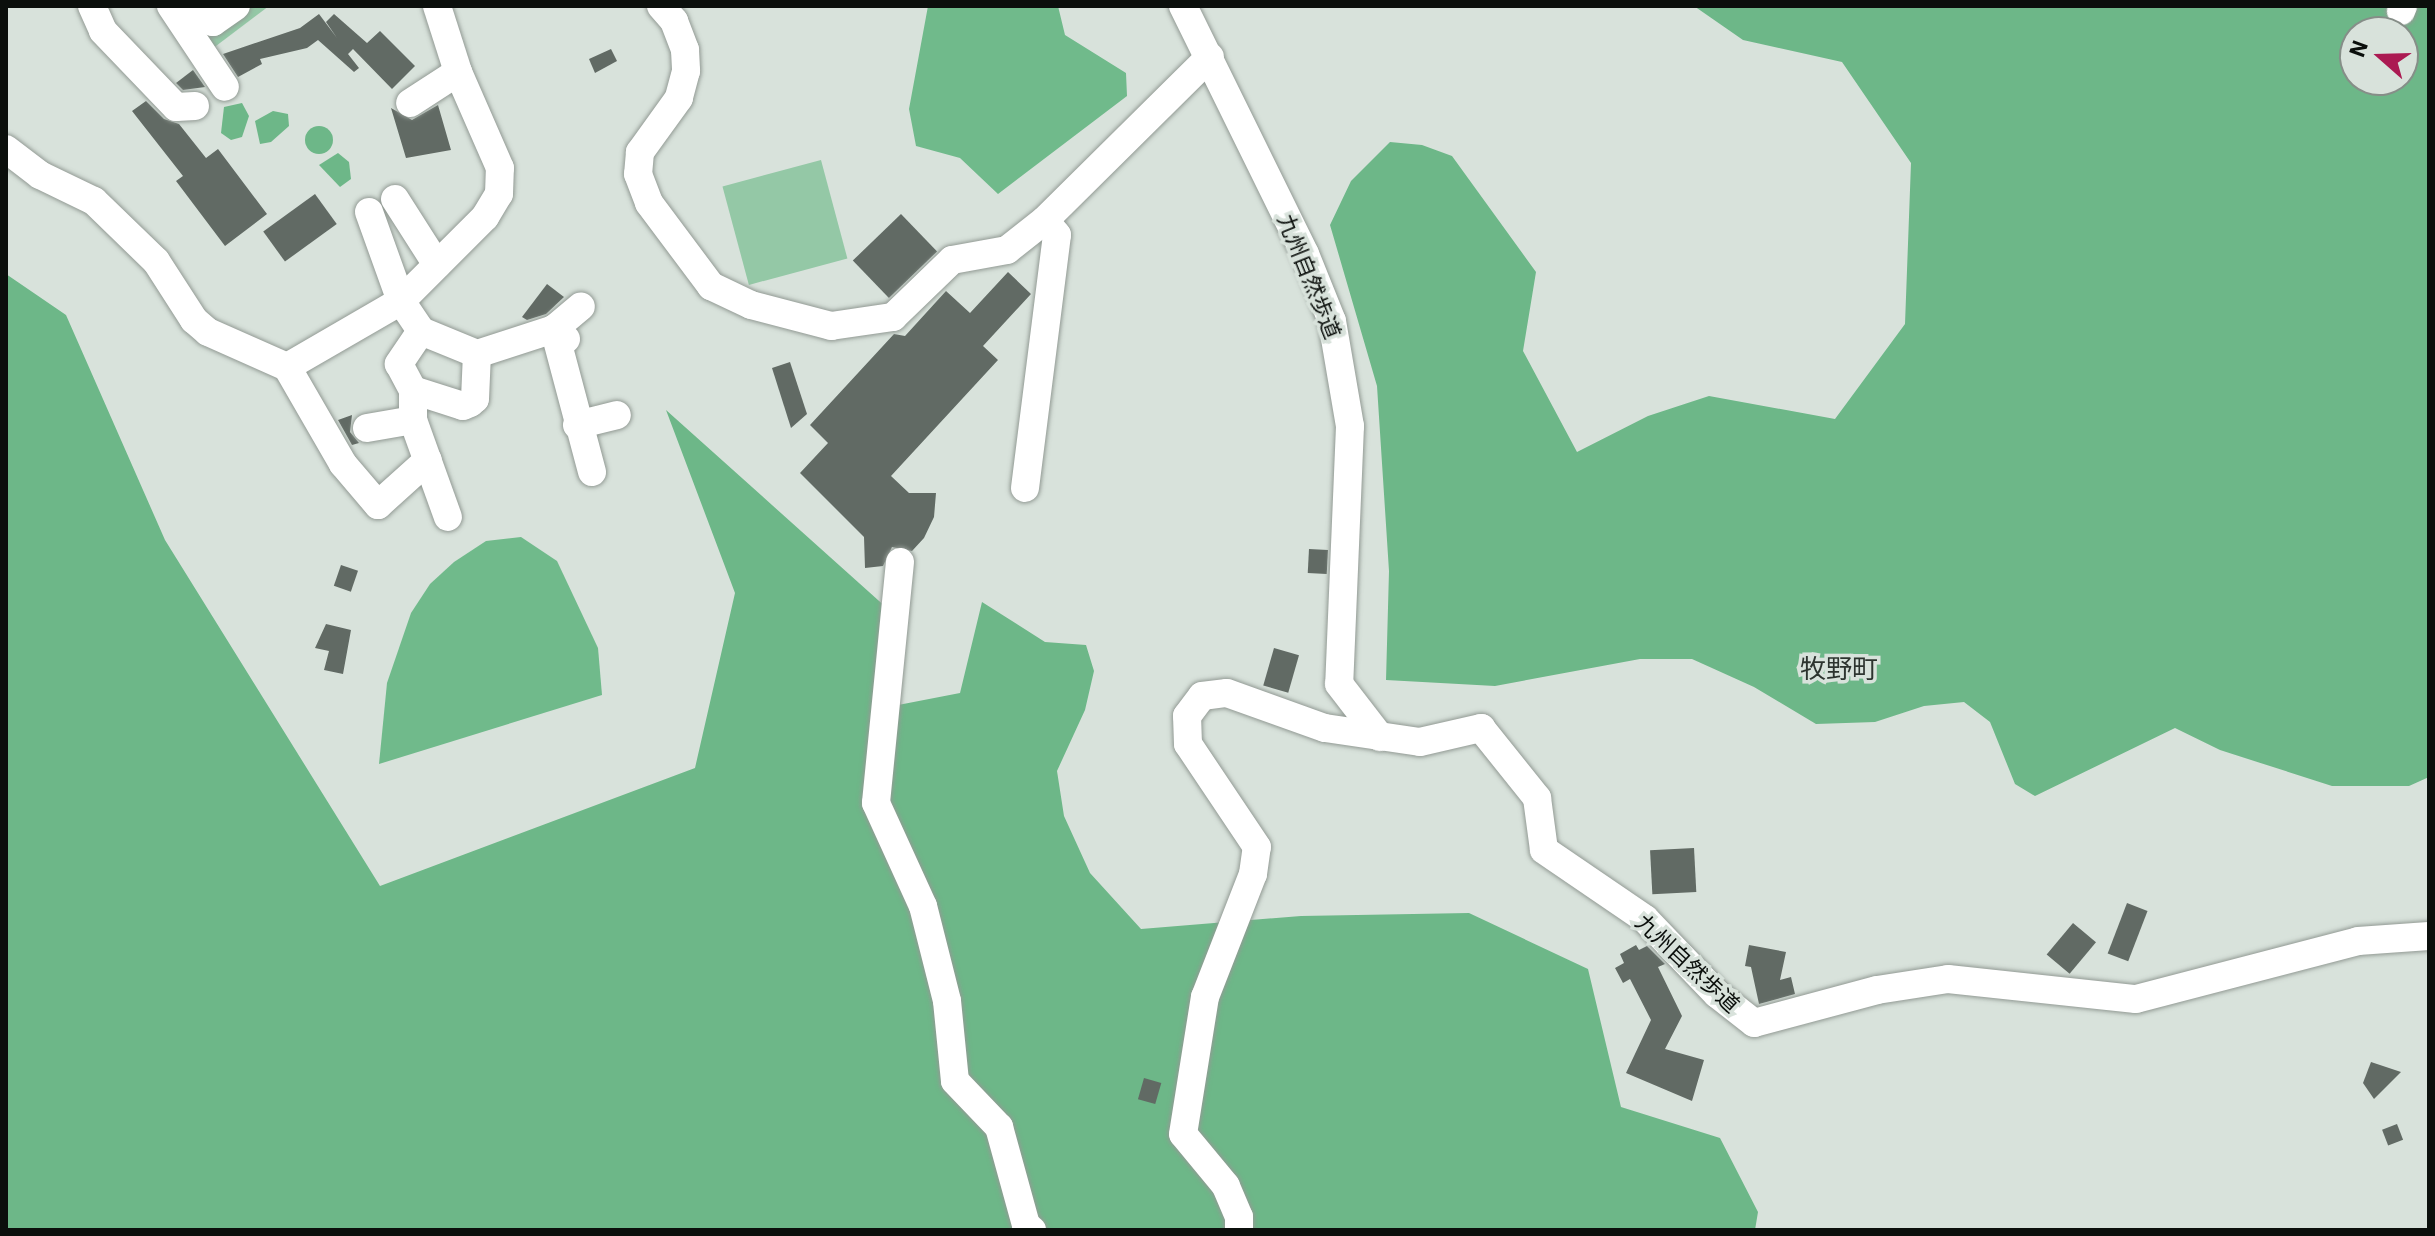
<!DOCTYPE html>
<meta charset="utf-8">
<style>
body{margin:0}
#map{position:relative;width:2435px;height:1236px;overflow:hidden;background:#d8e2db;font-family:"IBM Plex Sans","Noto Sans JP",sans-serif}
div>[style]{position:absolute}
.green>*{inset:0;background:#94c8a6;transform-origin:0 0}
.forest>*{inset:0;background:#6db788}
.round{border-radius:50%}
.water>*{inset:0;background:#70ba8b}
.building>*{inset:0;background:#616a64;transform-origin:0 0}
.roads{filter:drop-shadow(0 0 2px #929a94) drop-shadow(0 0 2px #929a94)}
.minor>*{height:28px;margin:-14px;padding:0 14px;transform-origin:14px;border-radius:14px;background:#fff}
span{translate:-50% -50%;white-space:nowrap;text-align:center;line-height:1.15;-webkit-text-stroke:7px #d8e2db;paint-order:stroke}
.street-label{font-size:22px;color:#0b0f0c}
.quarter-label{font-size:26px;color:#2d342f}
.frame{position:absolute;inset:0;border:8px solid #0b0f0c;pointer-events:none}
.north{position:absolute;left:2339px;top:16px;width:80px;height:80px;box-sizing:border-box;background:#d8e2db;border:2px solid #868e88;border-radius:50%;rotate:290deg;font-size:22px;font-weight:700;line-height:32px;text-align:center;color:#0b0f0c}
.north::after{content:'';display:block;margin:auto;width:28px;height:36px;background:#ab1a52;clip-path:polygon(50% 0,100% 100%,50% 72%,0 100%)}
</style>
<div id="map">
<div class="green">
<i style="clip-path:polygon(179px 6px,269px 6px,212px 49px)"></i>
<i style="left:821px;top:160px;width:102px;height:102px;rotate:75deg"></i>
</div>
<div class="forest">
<i style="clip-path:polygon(evenodd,1694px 6px,2429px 6px,2429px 777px,2409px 786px,2332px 786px,2220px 750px,2175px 728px,2035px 796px,2015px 784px,1990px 722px,1964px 702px,1924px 706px,1875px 722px,1816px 724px,1754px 687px,1692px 659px,1640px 659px,1495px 686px,1386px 680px,1389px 571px,1377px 386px,1330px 225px,1351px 181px,1390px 142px,1422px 145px,1452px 156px,1536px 272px,1523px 351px,1577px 452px,1648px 416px,1709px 396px,1835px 419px,1905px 324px,1911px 163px,1842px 62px,1743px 40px,1694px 6px,2355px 32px,2403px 32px,2403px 80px,2355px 80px,2355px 32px)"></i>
<i style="clip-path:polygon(242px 103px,249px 116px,242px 137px,231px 140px,221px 133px,224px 107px)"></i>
<i style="clip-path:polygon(273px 111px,288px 114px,289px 126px,271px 142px,260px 144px,255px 121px)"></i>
<i class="round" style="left:305px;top:126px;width:28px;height:28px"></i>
<i style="clip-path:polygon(338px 153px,349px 162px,351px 179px,340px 187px,319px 165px)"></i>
<i style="clip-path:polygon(6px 274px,66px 315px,165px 540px,380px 886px,695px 768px,735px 593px,666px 410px,888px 609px,893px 706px,960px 693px,982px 602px,1045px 642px,1086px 645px,1094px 671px,1085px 710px,1057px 771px,1064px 816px,1090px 873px,1141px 929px,1301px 916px,1469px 913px,1588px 969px,1621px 1107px,1720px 1138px,1758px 1212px,1755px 1230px,6px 1230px)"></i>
</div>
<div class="water">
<i style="clip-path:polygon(928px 6px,1058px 6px,1065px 35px,1126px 73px,1127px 96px,998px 194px,960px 158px,916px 146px,909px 109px)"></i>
<i style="clip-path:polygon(521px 537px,557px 561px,598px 648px,602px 695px,379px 764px,387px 683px,411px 613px,430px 584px,454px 562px,486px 541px)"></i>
</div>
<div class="building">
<i style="clip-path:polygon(319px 14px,337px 38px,326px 22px,334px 14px,367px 43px,380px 31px,415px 66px,392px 89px,353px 49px,348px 54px,359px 68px,354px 72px,318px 40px,307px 48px,260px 59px,262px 64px,238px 77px,223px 54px,300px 28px)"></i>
<i style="clip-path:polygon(611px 49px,617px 61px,595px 73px,589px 59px)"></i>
<i style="clip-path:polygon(193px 70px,205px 87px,183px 90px,176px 83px)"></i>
<i style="clip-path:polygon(146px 101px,164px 119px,179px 124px,206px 158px,218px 149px,267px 214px,225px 246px,176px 181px,183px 176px,132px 111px)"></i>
<i style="clip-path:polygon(438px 105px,451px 150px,406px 158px,391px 108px,412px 120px)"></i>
<i style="left:315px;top:194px;width:37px;height:64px;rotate:54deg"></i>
<i style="left:901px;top:214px;width:52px;height:67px;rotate:46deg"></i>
<i style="clip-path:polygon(1008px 272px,1031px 294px,983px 346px,998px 360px,891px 476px,909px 493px,936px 493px,934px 517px,924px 538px,912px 551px,892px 547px,883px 566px,865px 568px,864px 537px,800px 473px,828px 443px,810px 425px,894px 334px,905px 336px,946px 291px,970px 313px)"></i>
<i style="clip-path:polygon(547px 284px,564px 297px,546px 314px,527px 320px,522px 317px)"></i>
<i style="clip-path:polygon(790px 362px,807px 414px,791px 428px,772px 368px)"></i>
<i style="clip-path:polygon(352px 415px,350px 432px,359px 443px,352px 445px,338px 420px)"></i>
<i style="left:1309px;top:549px;width:19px;height:24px;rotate:3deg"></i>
<i style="left:341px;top:565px;width:18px;height:22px;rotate:19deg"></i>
<i style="clip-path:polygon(326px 624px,351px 630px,343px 674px,324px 670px,329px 651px,315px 648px)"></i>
<i style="left:1274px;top:648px;width:26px;height:39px;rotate:16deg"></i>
<i style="left:1694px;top:848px;width:44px;height:44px;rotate:87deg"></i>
<i style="left:2127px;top:903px;width:22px;height:54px;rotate:21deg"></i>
<i style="left:2073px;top:923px;width:30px;height:41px;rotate:40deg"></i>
<i style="clip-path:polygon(1636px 945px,1639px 950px,1647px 946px,1665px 964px,1658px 967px,1682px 1016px,1665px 1049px,1704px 1060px,1692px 1101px,1626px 1073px,1651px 1020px,1630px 979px,1623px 983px,1615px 968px,1624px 963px,1620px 954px)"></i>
<i style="clip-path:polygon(1749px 945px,1786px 952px,1780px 980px,1791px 977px,1795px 994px,1759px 1004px,1751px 967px,1745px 966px)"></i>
<i style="clip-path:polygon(2371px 1062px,2401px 1072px,2374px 1099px,2363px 1083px)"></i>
<i style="left:1144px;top:1078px;width:18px;height:22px;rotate:16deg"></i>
<i style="left:2397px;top:1124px;width:17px;height:16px;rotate:69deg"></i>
</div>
<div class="roads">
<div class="minor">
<i style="left:92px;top:6px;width:27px;rotate:66deg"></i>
<i style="left:103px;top:31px;width:105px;rotate:46.2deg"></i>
<i style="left:176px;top:107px;width:19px;rotate:-3deg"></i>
<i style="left:171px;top:6px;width:97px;rotate:56.3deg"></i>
<i style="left:198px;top:6px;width:22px;rotate:47deg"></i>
<i style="left:213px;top:22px;width:28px;rotate:-35deg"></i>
<i style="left:437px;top:6px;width:69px;rotate:72.3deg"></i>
<i style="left:661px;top:6px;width:20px;rotate:49deg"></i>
<i style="left:674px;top:21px;width:31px;rotate:69deg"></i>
<i style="left:685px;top:50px;width:21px;rotate:87deg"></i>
<i style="left:686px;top:71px;width:28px;rotate:105deg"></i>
<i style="left:679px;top:98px;width:67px;rotate:125.8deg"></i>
<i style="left:640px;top:152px;width:22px;rotate:95deg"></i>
<i style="left:638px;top:174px;width:31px;rotate:69deg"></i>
<i style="left:649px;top:203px;width:104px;rotate:53.2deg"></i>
<i style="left:711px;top:286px;width:44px;rotate:25.4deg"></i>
<i style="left:751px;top:305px;width:83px;rotate:14.7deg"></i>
<i style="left:831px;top:326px;width:63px;rotate:-8.3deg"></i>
<i style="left:893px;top:317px;width:82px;rotate:-44deg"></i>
<i style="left:952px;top:260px;width:56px;rotate:-10.3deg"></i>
<i style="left:1007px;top:250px;width:48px;rotate:-38.3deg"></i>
<i style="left:1045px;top:220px;width:232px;rotate:-44.7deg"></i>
<i style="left:1183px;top:6px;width:276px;rotate:63.8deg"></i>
<i style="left:1305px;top:254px;width:72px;rotate:68.1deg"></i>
<i style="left:1332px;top:321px;width:107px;rotate:80.3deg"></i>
<i style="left:1350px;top:426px;width:258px;rotate:92.4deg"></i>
<i style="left:1339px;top:684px;width:67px;rotate:52.3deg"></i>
<i style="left:2401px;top:11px;width:5px;rotate:-68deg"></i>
<i style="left:6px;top:149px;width:43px;rotate:37.4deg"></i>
<i style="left:40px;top:175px;width:60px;rotate:25.7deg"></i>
<i style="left:94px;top:201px;width:86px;rotate:44.1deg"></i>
<i style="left:156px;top:261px;width:70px;rotate:57.2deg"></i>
<i style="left:194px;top:320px;width:18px;rotate:41deg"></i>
<i style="left:208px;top:332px;width:86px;rotate:23.9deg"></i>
<i style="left:287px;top:367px;width:112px;rotate:60deg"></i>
<i style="left:343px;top:464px;width:54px;rotate:49.5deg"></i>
<i style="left:378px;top:505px;width:67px;rotate:-42deg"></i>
<i style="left:395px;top:199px;width:78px;rotate:57.5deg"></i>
<i style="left:369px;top:212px;width:95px;rotate:70.2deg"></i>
<i style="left:401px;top:301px;width:36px;rotate:56deg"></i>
<i style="left:421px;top:331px;width:61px;rotate:22.3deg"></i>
<i style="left:477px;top:354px;width:81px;rotate:-18deg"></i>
<i style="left:554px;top:329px;width:148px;rotate:75.1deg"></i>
<i style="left:421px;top:331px;width:40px;rotate:124deg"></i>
<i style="left:399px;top:364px;width:30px;rotate:62deg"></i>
<i style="left:413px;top:390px;width:30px;rotate:90deg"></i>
<i style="left:413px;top:420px;width:103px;rotate:70.2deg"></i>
<i style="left:566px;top:339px;width:16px;rotate:-140deg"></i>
<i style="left:554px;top:329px;width:35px;rotate:-40deg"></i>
<i style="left:287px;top:367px;width:132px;rotate:-30.1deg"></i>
<i style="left:401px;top:301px;width:119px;rotate:-45deg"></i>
<i style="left:485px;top:217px;width:27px;rotate:-59deg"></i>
<i style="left:499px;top:194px;width:26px;rotate:-88deg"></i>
<i style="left:500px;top:168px;width:105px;rotate:-113.6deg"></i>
<i style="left:458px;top:72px;width:57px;rotate:147.1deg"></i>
<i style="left:413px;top:390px;width:52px;rotate:17.7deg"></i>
<i style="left:463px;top:406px;width:8px;rotate:-23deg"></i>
<i style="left:470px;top:403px;width:6px;rotate:-39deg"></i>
<i style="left:475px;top:399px;width:45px;rotate:-87.5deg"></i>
<i style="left:577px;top:425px;width:41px;rotate:-14deg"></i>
<i style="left:367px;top:428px;width:47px;rotate:-9.9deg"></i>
<i style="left:1025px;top:488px;width:255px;rotate:-82.8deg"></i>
<i style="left:1057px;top:235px;width:19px;rotate:-129deg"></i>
<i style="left:900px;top:562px;width:242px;rotate:95.7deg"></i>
<i style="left:876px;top:803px;width:113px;rotate:65.5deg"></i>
<i style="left:923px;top:906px;width:98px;rotate:75.8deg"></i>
<i style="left:947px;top:1001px;width:80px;rotate:84.3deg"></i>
<i style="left:955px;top:1081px;width:64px;rotate:46.3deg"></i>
<i style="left:999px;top:1127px;width:102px;rotate:74.6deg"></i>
<i style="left:1026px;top:1225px;width:8px;rotate:40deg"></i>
<i style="left:1239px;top:1230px;width:13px;rotate:-90deg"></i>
<i style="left:1239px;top:1217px;width:34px;rotate:-113deg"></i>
<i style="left:1226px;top:1186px;width:67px;rotate:-129.6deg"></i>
<i style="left:1183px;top:1134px;width:139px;rotate:-80.9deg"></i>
<i style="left:1205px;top:997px;width:132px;rotate:-68.7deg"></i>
<i style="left:1253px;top:874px;width:27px;rotate:-82deg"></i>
<i style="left:1257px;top:847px;width:124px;rotate:-123.8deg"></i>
<i style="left:1188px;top:744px;width:28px;rotate:-92deg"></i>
<i style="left:1187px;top:716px;width:25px;rotate:-53deg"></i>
<i style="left:1202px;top:696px;width:25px;rotate:-7deg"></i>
<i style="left:1227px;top:693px;width:104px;rotate:19.7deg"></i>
<i style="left:1325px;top:728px;width:96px;rotate:8.4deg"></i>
<i style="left:1420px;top:742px;width:63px;rotate:-12.9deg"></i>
<i style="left:1481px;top:728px;width:90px;rotate:51.3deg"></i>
<i style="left:1537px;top:798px;width:52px;rotate:82.3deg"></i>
<i style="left:1544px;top:850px;width:122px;rotate:34.3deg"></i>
<i style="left:1645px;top:919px;width:104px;rotate:46.2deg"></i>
<i style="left:1717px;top:994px;width:47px;rotate:38.1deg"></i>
<i style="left:1754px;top:1023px;width:127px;rotate:-15deg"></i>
<i style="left:1877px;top:990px;width:72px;rotate:-8.8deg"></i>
<i style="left:1948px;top:979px;width:189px;rotate:6.1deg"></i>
<i style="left:2136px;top:999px;width:229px;rotate:-14.6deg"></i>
<i style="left:2358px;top:941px;width:71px;rotate:-4deg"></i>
</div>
</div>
<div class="street-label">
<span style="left:1310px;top:276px;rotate:68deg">九州自然歩道</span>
<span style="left:1688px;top:963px;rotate:43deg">九州自然歩道</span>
</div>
<div class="quarter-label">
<span style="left:1839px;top:669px">牧野町</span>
</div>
<div class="frame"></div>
<div class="north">N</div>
</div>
